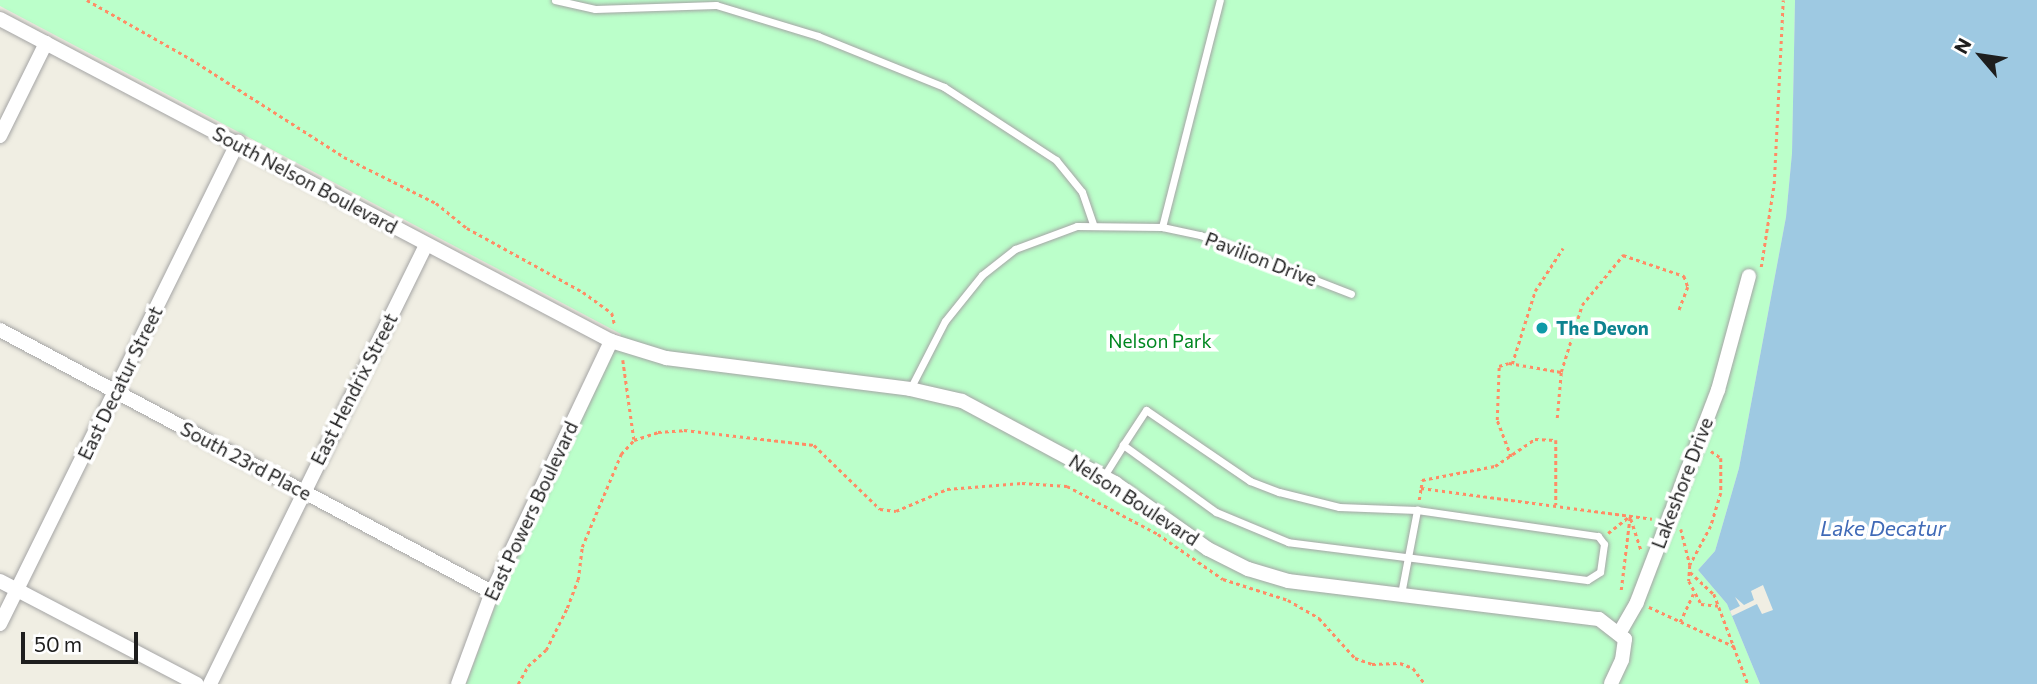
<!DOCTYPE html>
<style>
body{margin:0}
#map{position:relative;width:2037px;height:684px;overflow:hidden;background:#f0eee3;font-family:Commissioner,sans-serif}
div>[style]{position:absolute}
.park>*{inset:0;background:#bbffca}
.water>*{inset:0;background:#9ec9e2}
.pier>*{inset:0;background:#f0eee3}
.path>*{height:2.5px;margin-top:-1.25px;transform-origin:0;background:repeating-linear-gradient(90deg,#ff8c65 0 3.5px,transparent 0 7px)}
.roads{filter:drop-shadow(0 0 2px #a5a5a5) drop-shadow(0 0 2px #a5a5a5)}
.lane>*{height:7px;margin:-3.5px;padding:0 3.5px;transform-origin:3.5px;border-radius:3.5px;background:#fff}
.street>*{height:14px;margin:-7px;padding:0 7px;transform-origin:7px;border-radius:7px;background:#fff}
.dots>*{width:19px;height:19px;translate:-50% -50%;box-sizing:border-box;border:4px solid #fff;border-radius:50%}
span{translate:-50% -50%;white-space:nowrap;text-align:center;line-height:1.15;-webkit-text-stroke:7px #fff;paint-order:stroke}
.street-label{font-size:19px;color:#1e1e1e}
.culture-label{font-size:19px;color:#0d838f;font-weight:700}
.left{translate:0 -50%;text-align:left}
.park-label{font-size:19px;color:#008720}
.water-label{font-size:21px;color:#406ab7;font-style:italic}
.north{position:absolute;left:1946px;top:21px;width:70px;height:70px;-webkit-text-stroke:5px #fff;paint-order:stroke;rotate:299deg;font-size:19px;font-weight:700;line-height:28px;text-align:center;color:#1e1e1e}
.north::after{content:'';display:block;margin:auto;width:24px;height:32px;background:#1e1e1e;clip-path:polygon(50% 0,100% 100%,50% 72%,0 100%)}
.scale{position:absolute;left:21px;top:632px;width:117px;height:32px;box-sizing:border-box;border:4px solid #1e1e1e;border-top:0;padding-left:9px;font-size:21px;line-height:24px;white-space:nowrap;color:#1e1e1e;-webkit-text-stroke:5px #fff;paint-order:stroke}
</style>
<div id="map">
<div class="park">
<i style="clip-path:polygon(0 0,1795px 0,1792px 153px,1786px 217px,1739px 468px,1715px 551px,1698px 570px,1727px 604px,1760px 684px,466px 684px,498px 598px,621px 334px,0 6px)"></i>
</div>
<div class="water">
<i style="clip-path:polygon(1795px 0,2037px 0,2037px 684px,1760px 684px,1727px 604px,1698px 570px,1715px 551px,1739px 468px,1786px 217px,1792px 153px)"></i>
</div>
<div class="pier">
<i style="clip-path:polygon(1763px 585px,1773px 610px,1762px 614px,1757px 604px,1732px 616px,1730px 611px,1740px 606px,1735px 597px,1744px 605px,1754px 600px,1751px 591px)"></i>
</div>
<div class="path">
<i style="left:87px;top:0;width:120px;rotate:29.6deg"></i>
<i style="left:191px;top:59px;width:182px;rotate:32.6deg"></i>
<i style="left:344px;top:157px;width:103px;rotate:26.6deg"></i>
<i style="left:436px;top:203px;width:40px;rotate:39deg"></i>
<i style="left:467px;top:228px;width:132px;rotate:28.9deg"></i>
<i style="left:583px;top:292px;width:36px;rotate:36deg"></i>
<i style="left:612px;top:313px;width:13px;rotate:77deg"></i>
<i style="left:1761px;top:267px;width:84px;rotate:-81.1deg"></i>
<i style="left:1774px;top:184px;width:184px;rotate:-87.2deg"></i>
<i style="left:623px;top:360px;width:80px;rotate:82.1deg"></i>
<i style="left:1512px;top:364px;width:77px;rotate:-72.5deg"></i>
<i style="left:1535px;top:291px;width:51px;rotate:-56.9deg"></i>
<i style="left:1557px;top:418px;width:46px;rotate:-85deg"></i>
<i style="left:1711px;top:451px;width:12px;rotate:35deg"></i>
<i style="left:1721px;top:458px;width:35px;rotate:90deg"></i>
<i style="left:1721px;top:493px;width:34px;rotate:107deg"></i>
<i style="left:1711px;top:526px;width:44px;rotate:118.3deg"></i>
<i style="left:1690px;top:565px;width:16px;rotate:94deg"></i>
<i style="left:1689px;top:581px;width:26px;rotate:62deg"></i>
<i style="left:1701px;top:604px;width:18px;rotate:6deg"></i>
<i style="left:1511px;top:457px;width:40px;rotate:-111deg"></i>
<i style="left:1497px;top:420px;width:54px;rotate:-87.9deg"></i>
<i style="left:1499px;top:366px;width:10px;rotate:-17deg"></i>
<i style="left:1509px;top:363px;width:53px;rotate:9.8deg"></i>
<i style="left:1561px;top:372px;width:70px;rotate:-72.6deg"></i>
<i style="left:1582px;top:305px;width:65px;rotate:-50.6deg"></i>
<i style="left:1623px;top:255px;width:65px;rotate:19deg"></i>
<i style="left:1684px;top:276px;width:12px;rotate:70deg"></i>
<i style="left:1688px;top:287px;width:25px;rotate:111deg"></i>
<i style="left:1421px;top:488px;width:8px;rotate:-83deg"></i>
<i style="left:1422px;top:480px;width:74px;rotate:-10.9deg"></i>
<i style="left:1495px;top:466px;width:48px;rotate:-34deg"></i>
<i style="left:1535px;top:439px;width:21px;rotate:3deg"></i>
<i style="left:1556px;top:440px;width:65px;rotate:90deg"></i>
<i style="left:1419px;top:500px;width:12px;rotate:-81deg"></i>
<i style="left:1421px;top:488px;width:233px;rotate:7.6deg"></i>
<i style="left:1631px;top:519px;width:32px;rotate:72deg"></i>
<i style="left:1681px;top:529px;width:37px;rotate:76deg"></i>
<i style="left:1608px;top:533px;width:28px;rotate:-38deg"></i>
<i style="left:1690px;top:572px;width:33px;rotate:43deg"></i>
<i style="left:1714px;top:594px;width:96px;rotate:69.3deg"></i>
<i style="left:1621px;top:590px;width:75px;rotate:-83.1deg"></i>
<i style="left:1649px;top:607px;width:95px;rotate:24.9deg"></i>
<i style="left:1680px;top:622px;width:31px;rotate:-65deg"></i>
<i style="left:518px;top:684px;width:21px;rotate:-61deg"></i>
<i style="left:528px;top:666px;width:24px;rotate:-42deg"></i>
<i style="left:546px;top:650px;width:47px;rotate:-63.4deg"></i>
<i style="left:567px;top:608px;width:30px;rotate:-69deg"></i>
<i style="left:578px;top:580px;width:33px;rotate:-83deg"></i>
<i style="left:582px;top:547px;width:101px;rotate:-67.2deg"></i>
<i style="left:621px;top:454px;width:19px;rotate:-47deg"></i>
<i style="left:634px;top:440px;width:25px;rotate:-18deg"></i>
<i style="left:658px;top:432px;width:26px;rotate:-4deg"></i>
<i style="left:684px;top:430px;width:131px;rotate:6.6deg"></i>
<i style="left:814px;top:445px;width:92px;rotate:44.1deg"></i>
<i style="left:880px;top:509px;width:16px;rotate:7deg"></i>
<i style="left:896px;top:511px;width:56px;rotate:-23.3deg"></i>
<i style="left:947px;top:489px;width:75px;rotate:-4.6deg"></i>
<i style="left:1022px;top:483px;width:45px;rotate:3.8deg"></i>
<i style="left:1067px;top:486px;width:103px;rotate:27.8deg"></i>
<i style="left:1158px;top:534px;width:79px;rotate:34.7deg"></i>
<i style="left:1223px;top:579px;width:68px;rotate:17.9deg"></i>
<i style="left:1288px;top:600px;width:36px;rotate:30deg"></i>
<i style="left:1319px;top:618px;width:54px;rotate:48deg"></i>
<i style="left:1355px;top:658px;width:18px;rotate:19deg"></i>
<i style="left:1372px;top:664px;width:28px;rotate:-2deg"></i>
<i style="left:1400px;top:663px;width:14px;rotate:21deg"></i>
<i style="left:1413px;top:668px;width:20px;rotate:53deg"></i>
</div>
<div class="roads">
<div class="lane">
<i style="left:555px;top:0;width:41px;rotate:12.7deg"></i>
<i style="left:595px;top:9px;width:121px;rotate:-1.9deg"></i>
<i style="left:716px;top:5px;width:107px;rotate:16.9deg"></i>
<i style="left:818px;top:36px;width:136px;rotate:22deg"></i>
<i style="left:944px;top:87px;width:134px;rotate:33.1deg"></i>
<i style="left:1056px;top:160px;width:41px;rotate:50.9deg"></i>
<i style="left:1082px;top:192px;width:34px;rotate:71deg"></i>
<i style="left:1162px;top:227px;width:234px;rotate:-75.7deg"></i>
<i style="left:910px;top:389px;width:76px;rotate:-62.8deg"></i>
<i style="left:945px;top:321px;width:59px;rotate:-51.2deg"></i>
<i style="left:982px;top:275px;width:42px;rotate:-38.2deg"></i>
<i style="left:1015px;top:249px;width:66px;rotate:-20.4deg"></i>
<i style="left:1077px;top:226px;width:85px;rotate:0.7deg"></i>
<i style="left:1162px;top:227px;width:39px;rotate:12deg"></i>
<i style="left:1200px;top:235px;width:162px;rotate:21.3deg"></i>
<i style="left:1104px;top:476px;width:36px;rotate:-58deg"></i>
<i style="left:1123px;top:445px;width:42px;rotate:-56.7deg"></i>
<i style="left:1146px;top:410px;width:126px;rotate:34.3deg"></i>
<i style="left:1250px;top:481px;width:31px;rotate:21deg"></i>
<i style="left:1279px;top:492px;width:62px;rotate:14deg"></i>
<i style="left:1339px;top:507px;width:78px;rotate:2.2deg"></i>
<i style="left:1417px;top:510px;width:183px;rotate:8.2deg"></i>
<i style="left:1598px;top:536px;width:10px;rotate:53deg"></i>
<i style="left:1604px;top:544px;width:28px;rotate:98deg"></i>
<i style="left:1600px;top:572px;width:15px;rotate:148deg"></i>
<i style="left:1587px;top:580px;width:301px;rotate:-172.8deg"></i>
<i style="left:1288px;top:542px;width:78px;rotate:-157.4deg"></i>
<i style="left:1216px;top:512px;width:115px;rotate:-144.2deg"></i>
<i style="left:1401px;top:594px;width:86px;rotate:-79.2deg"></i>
</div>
<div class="street">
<i style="left:0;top:19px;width:691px;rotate:27.79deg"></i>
<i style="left:611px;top:341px;width:58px;rotate:17.2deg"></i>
<i style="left:666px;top:358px;width:246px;rotate:7.2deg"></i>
<i style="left:910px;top:389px;width:53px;rotate:13deg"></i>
<i style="left:962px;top:401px;width:174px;rotate:28.2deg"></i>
<i style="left:1115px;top:483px;width:114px;rotate:35.4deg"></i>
<i style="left:1208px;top:549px;width:45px;rotate:26.6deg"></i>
<i style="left:1248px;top:569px;width:42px;rotate:16.7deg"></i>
<i style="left:1288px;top:581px;width:313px;rotate:7deg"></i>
<i style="left:1599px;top:619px;width:33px;rotate:38deg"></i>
<i style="left:1625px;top:639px;width:21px;rotate:98deg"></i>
<i style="left:1622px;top:660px;width:26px;rotate:115deg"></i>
<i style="left:0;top:136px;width:104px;rotate:-63.7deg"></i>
<i style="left:0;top:330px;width:557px;rotate:28.04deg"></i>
<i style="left:0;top:581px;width:222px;rotate:27.6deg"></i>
<i style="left:0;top:624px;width:538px;rotate:-63.72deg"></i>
<i style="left:1620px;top:632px;width:34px;rotate:-60deg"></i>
<i style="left:1637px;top:602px;width:227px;rotate:-69.1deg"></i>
<i style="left:1718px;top:390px;width:118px;rotate:-74.8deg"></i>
<i style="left:210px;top:684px;width:489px;rotate:-63.8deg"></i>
<i style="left:458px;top:684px;width:98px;rotate:-69.7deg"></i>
<i style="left:492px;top:592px;width:278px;rotate:-64.6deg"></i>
</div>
</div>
<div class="dots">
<i style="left:1542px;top:328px;background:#0f9aa8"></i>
</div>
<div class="street-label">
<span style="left:305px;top:180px;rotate:28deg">South Nelson Boulevard</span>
<span style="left:1261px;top:259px;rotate:21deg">Pavilion Drive</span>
<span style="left:120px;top:383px;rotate:-64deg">East Decatur Street</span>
<span style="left:354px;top:389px;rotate:-63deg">East Hendrix Street</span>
<span style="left:246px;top:461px;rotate:28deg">South 23rd Place</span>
<span style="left:1682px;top:483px;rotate:-69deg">Lakeshore Drive</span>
<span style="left:1134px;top:500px;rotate:33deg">Nelson Boulevard</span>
<span style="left:531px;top:511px;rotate:-65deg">East Powers Boulevard</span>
</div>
<div class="culture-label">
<span class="left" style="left:1556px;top:328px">The Devon</span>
</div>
<div class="park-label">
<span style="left:1160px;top:341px">Nelson Park</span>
</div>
<div class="water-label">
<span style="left:1883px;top:528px">Lake Decatur</span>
</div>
<div class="north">N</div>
<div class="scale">50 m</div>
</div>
